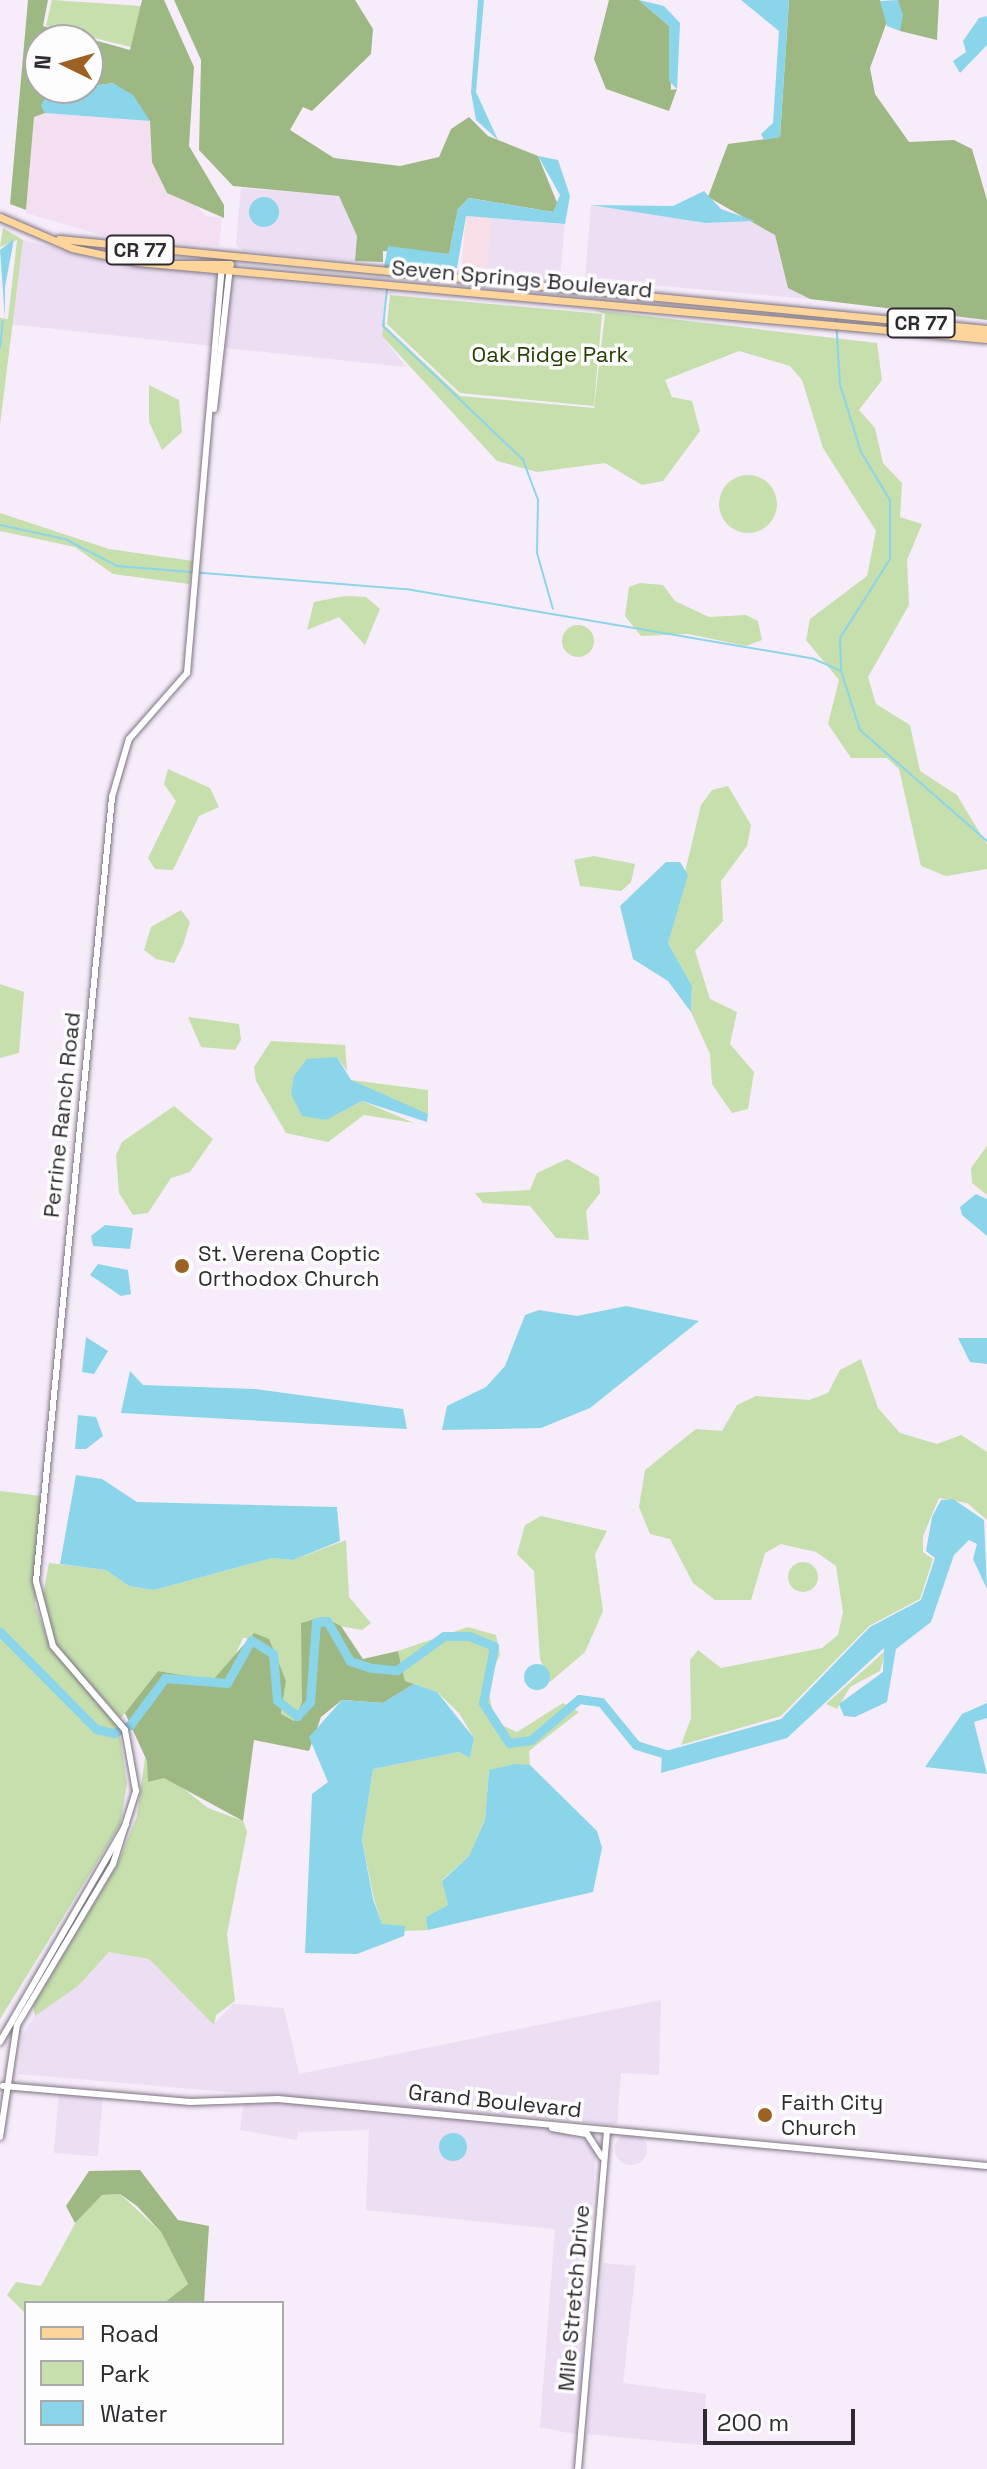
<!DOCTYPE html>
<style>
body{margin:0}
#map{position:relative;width:987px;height:2469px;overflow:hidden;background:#f6ecfa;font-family:"Space Grotesk",sans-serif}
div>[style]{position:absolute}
.built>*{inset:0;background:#ecdef3;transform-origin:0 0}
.round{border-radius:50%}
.industrial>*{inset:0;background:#f3dfef}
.education>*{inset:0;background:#f8dee7;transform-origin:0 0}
.green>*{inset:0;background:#c6dfad}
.forest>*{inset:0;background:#9eb883}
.water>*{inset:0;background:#8bd5ea}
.stream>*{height:2px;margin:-1px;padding:0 1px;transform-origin:1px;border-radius:1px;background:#8bd5ea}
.river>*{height:9px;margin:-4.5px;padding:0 4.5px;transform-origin:4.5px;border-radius:4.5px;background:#8bd5ea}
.roads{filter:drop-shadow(0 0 2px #7c7480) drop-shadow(0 0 2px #7c7480)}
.secondary>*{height:6px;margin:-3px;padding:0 3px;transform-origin:3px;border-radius:3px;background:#fff}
.primary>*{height:7px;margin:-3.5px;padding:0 3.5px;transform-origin:3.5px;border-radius:3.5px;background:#fdd59a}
.dots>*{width:22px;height:22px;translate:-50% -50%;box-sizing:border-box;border:4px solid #fdfdfd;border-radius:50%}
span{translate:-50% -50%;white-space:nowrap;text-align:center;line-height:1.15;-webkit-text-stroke:7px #fdfdfd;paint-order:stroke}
.shield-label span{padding:2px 6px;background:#fdfdfd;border:2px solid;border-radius:6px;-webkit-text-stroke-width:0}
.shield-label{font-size:20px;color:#2e2a30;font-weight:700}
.street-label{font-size:22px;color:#2e2a30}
.park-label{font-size:22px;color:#273f02}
.poi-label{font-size:22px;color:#2e2a30}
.left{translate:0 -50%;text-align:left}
.legend{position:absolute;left:24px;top:2301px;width:260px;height:144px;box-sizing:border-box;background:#fdfdfd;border:2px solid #aaa9ab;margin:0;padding:10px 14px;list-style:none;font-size:24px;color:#2e2a30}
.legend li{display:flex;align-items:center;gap:16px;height:40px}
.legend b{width:40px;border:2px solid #aaa9ab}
.north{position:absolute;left:24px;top:24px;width:80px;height:80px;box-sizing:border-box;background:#fdfdfd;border:2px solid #aaa9ab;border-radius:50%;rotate:275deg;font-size:22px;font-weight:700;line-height:32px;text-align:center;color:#2e2a30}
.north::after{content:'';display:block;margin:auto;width:28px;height:36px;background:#9d6223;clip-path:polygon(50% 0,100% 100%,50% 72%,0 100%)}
.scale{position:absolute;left:703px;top:2409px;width:152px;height:36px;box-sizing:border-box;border:4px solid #2e2a30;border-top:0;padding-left:10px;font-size:24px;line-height:28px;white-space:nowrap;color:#2e2a30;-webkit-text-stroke:6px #fdfdfd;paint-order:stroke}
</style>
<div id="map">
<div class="built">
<i style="clip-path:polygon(241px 188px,339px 196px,357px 236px,355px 261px,243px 251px,236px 244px)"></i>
<i style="clip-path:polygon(591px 205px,705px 223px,755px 221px,775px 235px,788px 288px,810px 299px,585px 279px)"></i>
<i style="left:491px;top:218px;width:74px;height:58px;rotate:5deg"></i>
<i style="clip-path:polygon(23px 240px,95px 259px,218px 275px,212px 346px,9px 324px)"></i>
<i style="clip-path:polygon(232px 277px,396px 293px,387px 295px,382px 336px,406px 367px,226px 348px)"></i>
<i style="clip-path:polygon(109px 1952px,149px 1959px,214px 2024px,233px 2004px,284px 2008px,299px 2074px,661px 2000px,659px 2075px,621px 2073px,617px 2125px,18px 2074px,23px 2035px,38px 2011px,78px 1986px)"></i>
<i style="left:59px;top:2094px;width:44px;height:59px;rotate:5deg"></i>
<i style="clip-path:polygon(269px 2100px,540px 2126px,596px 2145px,578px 2435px,540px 2427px,555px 2229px,366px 2210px,369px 2130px,298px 2132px,297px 2140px,240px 2130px,244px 2102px)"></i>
<i class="round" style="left:615px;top:2133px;width:32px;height:32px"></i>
<i style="clip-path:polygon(603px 2263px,636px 2266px,623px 2383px,706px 2394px,702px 2445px,587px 2434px)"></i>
</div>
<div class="industrial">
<i style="clip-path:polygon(45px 113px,150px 121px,152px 162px,206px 216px,222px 218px,219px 246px,115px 239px,26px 213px,34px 117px)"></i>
</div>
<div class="education">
<i style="left:466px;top:216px;width:25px;height:57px;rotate:5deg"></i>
</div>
<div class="green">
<i style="clip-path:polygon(52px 0,141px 6px,131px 47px,46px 26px)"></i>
<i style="clip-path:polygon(3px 228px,23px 240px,0 425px,0 318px,8px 319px,17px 240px,0 247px)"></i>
<i style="clip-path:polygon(390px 295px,602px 314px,594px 406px,460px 393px,387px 324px)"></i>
<i style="clip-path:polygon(593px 310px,877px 343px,882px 380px,859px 410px,875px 428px,883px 463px,902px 483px,900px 517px,922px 524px,907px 560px,909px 605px,868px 677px,876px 704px,910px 725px,920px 771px,957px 795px,987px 845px,987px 869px,946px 876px,921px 866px,899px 769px,887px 758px,851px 758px,828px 724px,839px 680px,806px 640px,810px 619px,867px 576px,876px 531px,823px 448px,802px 380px,790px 366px,739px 351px,665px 380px,672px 397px,692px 401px,700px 431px,663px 481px,642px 485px,605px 463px,537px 472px,497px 461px,382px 336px,385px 316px,385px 326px,460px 396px,594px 408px,605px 314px)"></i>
<i style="clip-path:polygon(149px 385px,179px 400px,182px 432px,162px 450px,149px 422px)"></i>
<i class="round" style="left:719px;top:475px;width:58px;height:58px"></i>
<i style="clip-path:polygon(0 513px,109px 549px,193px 561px,189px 584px,113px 574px,75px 547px,0 531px)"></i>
<i style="clip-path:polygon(640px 583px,663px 585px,675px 601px,709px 617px,746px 615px,758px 621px,762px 640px,746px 646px,688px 634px,641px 636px,625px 616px,629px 587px)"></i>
<i style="clip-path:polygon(345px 596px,366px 597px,380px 609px,365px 645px,339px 617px,307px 630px,314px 602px)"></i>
<i class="round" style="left:562px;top:625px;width:32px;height:32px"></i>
<i style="clip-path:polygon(168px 769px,210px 788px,219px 807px,199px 816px,173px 870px,155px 869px,148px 858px,176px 801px,164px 784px)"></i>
<i style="clip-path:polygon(728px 786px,751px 825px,747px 846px,721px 881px,723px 921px,695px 951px,710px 999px,737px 1012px,730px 1044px,754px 1072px,748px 1109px,732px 1113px,712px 1084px,710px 1054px,691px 1012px,692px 986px,668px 943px,701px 805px,712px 790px)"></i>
<i style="clip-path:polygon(594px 856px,635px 864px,631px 882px,621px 891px,580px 886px,574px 860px)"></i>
<i style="clip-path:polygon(181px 910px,190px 922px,183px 945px,174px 963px,156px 959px,144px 950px,151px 927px)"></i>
<i style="clip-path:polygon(0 984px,24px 992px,19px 1053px,0 1058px)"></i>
<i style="clip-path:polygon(188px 1017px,239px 1024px,241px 1040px,235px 1050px,201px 1047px)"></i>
<i style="clip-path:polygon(271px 1041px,345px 1045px,347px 1071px,337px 1057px,291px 1094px,325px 1120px,362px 1101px,414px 1123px,364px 1115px,328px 1142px,286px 1133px,256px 1081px,254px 1067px)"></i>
<i style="clip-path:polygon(351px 1080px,428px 1090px,428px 1114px,403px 1107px)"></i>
<i style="clip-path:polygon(174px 1106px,213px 1139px,190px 1172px,171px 1178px,148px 1213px,133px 1215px,119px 1193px,116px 1155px,122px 1142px)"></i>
<i style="clip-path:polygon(987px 1146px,987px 1195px,972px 1183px,971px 1168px)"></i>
<i style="clip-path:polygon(567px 1159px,599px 1177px,600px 1193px,586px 1211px,589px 1240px,556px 1238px,530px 1206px,483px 1203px,475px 1193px,530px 1190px,537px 1173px)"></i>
<i style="clip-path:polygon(861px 1359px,878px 1408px,900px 1433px,937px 1444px,961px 1435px,987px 1452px,987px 1520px,967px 1503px,939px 1498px,923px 1536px,923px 1552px,933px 1559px,920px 1599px,869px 1626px,781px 1716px,681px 1745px,691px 1718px,690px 1660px,698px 1650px,721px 1668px,822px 1648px,838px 1635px,843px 1612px,836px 1566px,816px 1552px,781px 1544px,765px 1553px,751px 1600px,715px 1600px,693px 1583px,670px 1539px,650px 1534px,639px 1507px,645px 1470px,696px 1429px,722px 1431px,737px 1405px,756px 1396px,809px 1400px,828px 1393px,840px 1370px)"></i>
<i style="clip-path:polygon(0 1491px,41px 1496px,35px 1605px,50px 1647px,118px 1723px,127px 1784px,120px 1825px,0 2019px)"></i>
<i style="clip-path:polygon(541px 1516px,607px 1531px,595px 1554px,603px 1611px,585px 1652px,550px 1682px,540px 1659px,534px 1571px,517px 1554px,525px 1525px)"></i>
<i style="clip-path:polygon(346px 1540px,349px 1597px,371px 1623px,362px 1630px,339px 1626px,294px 1721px,281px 1715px,286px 1681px,269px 1639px,243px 1638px,228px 1671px,213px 1680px,158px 1671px,121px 1718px,55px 1645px,43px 1595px,49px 1563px,106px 1570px,129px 1586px,154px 1590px,272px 1558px,293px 1560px)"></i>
<i class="round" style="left:788px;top:1562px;width:30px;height:30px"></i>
<i style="clip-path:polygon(468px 1627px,496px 1635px,500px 1654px,487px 1685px,495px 1722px,517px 1732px,563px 1703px,579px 1712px,529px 1751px,530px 1765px,489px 1770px,485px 1820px,469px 1856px,442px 1880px,448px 1905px,427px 1917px,428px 1930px,405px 1931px,382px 1924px,374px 1899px,362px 1840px,373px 1769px,459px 1752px,470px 1758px,474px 1738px,459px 1713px,437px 1692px,405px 1681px,398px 1651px)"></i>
<i style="clip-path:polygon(886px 1650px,880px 1671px,850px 1687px,837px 1709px,826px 1704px)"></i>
<i style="clip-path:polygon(145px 1758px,208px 1808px,243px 1821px,247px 1832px,227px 1934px,235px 2001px,216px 2015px,214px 2025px,149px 1959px,109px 1952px,78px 1986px,35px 2016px,33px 2006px,118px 1863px,137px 1816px)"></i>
<i style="clip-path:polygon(120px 2194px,161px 2232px,188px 2284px,164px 2303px,26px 2303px,26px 2314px,7px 2295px,16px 2282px,41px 2286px,77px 2220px,102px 2195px)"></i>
</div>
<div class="forest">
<i style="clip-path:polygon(evenodd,28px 0,48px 0,43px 26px,130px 50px,142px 0,164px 0,194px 67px,189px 146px,224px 205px,224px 218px,167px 193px,152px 162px,150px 121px,113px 83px,47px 93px,45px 113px,34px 117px,26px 210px,10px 204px,28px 0,40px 40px,88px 40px,88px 88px,40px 88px,40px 40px)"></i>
<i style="clip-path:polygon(174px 0,355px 0,373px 29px,371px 54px,312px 111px,303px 107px,290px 130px,334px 158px,400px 166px,439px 157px,451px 129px,469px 117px,488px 136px,538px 156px,558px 205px,553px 212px,469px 198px,458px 209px,449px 254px,383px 251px,383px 262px,355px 261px,357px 236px,339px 196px,233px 186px,199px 150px,201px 60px)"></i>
<i style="clip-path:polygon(609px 0,639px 0,669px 26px,671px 90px,677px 89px,669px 111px,606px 89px,594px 59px)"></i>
<i style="clip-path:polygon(789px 0,880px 0,888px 19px,870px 68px,875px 94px,909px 142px,954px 140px,972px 149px,987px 200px,987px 320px,810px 299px,788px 288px,775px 235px,708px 197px,728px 144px,780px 137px)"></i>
<i style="clip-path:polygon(898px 0,939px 0,937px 40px,900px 31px)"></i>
<i style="clip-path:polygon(322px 1617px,341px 1626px,363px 1659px,398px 1651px,405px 1681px,414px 1684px,383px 1703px,342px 1700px,321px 1717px,309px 1751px,254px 1740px,243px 1821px,164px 1778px,148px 1782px,147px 1761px,125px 1713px,158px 1671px,213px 1680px,254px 1633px,269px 1639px,275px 1653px,286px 1681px,281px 1714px,294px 1721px,302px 1702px,301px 1623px)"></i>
<i style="clip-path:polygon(140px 2170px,178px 2220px,209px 2226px,204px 2303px,164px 2303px,188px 2284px,161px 2232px,137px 2206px,120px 2194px,102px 2195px,75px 2223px,66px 2206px,89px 2171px)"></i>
</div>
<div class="water">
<i style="clip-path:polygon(478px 0,484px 0,476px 92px,498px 140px,476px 120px,471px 92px)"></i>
<i style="clip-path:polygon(639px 0,664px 6px,680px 23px,677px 89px,669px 81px,669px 26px)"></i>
<i style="clip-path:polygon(741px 0,789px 0,780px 137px,764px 140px,761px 134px,773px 123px,779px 31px)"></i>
<i style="clip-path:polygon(898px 0,903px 15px,900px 31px,887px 26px,880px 1px)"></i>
<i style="clip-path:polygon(987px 16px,987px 45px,960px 73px,953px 61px,966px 52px,963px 41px,979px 18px)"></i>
<i style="clip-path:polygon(113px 83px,133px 95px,150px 121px,45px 113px,41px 106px,47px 93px)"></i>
<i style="clip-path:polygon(538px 156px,558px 160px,570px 196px,565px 224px,466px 216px,457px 268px,384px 267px,388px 246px,449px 254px,458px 209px,469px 198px,553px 212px,560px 195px)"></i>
<i style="clip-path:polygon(704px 191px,721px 209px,755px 221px,705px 223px,591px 205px,673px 206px)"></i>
<i class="round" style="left:249px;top:197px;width:30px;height:30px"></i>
<i style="clip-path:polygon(14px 239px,5px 287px,5px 319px,0 250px)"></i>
<i style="clip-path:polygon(666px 862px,680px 862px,688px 875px,668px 943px,692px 986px,691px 1012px,668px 981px,633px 959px,620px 906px)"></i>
<i style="clip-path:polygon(337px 1057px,351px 1080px,428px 1114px,427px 1122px,362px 1101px,326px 1120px,302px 1116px,291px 1094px,294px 1076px,307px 1059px)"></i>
<i style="clip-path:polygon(976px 1194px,987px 1199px,987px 1236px,962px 1215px,960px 1207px)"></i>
<i style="clip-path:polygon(105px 1225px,133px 1228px,130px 1249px,93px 1246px,91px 1236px)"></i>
<i style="clip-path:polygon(98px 1264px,128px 1270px,131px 1294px,121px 1296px,90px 1275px)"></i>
<i style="clip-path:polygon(626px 1306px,699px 1321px,590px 1408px,541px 1428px,442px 1430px,447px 1406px,486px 1387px,505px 1366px,525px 1315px,539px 1310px,577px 1316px)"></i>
<i style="clip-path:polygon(86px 1337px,108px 1351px,94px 1374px,82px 1372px)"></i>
<i style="clip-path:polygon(958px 1338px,987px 1338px,987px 1364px,970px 1362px)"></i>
<i style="clip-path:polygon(130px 1371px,143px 1385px,255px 1389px,403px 1409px,407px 1429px,121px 1413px)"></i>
<i style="clip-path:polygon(78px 1415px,96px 1417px,103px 1436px,86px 1449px,75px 1449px)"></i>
<i style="clip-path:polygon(76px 1475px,102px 1479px,137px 1502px,337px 1507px,340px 1541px,293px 1560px,272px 1558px,154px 1590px,129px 1586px,106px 1570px,60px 1564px)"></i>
<i style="clip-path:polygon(953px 1499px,984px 1520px,987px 1589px,973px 1559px,977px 1544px,969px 1540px,954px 1555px,931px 1622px,896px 1649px,887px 1702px,855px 1717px,844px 1716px,839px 1704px,883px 1672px,884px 1648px,787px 1738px,661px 1773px,662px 1752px,781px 1719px,870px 1627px,921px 1600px,935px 1558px,926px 1551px,932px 1517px,941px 1500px)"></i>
<i class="round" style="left:524px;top:1664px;width:26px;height:26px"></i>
<i style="clip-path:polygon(414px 1684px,437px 1692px,474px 1738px,470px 1758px,459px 1752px,373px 1769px,362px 1840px,373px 1899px,382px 1924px,405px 1926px,404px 1936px,357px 1954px,305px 1953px,312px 1794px,328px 1782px,309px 1737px,342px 1700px,383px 1703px)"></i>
<i style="clip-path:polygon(987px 1703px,987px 1718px,974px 1722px,987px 1774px,925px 1767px,962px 1714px)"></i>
<i style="clip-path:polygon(515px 1764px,530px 1765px,597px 1831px,602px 1848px,593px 1892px,428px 1930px,426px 1917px,448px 1905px,442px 1881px,469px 1856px,485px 1820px,489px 1770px)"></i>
<i class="round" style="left:439px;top:2133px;width:28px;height:28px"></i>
</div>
<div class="stream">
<i style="left:387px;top:289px;width:37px;rotate:96deg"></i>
<i style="left:383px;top:326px;width:194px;rotate:43.7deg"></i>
<i style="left:523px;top:460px;width:43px;rotate:69.4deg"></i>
<i style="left:538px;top:500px;width:53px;rotate:91.1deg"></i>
<i style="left:537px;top:553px;width:58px;rotate:74.1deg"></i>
<i style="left:836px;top:319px;width:66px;rotate:86.5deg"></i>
<i style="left:840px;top:385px;width:70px;rotate:72.6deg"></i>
<i style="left:861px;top:452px;width:56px;rotate:58.9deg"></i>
<i style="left:890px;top:500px;width:59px;rotate:90deg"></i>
<i style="left:890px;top:559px;width:93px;rotate:122.3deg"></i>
<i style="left:840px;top:638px;width:32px;rotate:88deg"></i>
<i style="left:0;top:348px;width:27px;rotate:-84deg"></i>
<i style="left:0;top:525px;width:66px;rotate:12.2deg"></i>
<i style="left:65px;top:539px;width:59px;rotate:27.4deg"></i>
<i style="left:117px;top:566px;width:290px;rotate:4.6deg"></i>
<i style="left:406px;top:589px;width:414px;rotate:9.7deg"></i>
<i style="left:814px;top:659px;width:30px;rotate:24deg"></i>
<i style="left:841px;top:671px;width:62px;rotate:72.1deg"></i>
<i style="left:860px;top:730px;width:169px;rotate:41.2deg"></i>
</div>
<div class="river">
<i style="left:0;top:1632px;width:136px;rotate:45.3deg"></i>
<i style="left:96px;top:1729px;width:18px;rotate:13deg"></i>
<i style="left:114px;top:1733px;width:18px;rotate:-27deg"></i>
<i style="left:130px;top:1725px;width:59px;rotate:-53.3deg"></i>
<i style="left:165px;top:1678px;width:62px;rotate:4.6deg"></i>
<i style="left:227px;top:1683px;width:49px;rotate:-60.8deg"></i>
<i style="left:251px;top:1640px;width:26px;rotate:32deg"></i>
<i style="left:273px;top:1654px;width:46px;rotate:85deg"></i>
<i style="left:277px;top:1700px;width:26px;rotate:39deg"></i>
<i style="left:297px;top:1716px;width:19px;rotate:-47deg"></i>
<i style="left:310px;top:1702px;width:80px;rotate:-85.7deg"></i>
<i style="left:316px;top:1622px;width:11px;rotate:-5deg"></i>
<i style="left:327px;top:1621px;width:46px;rotate:60.1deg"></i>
<i style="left:350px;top:1661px;width:23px;rotate:18deg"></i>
<i style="left:372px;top:1668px;width:25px;rotate:5deg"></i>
<i style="left:397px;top:1670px;width:58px;rotate:-35.9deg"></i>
<i style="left:444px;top:1636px;width:25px"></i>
<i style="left:469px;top:1636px;width:27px;rotate:22deg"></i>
<i style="left:494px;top:1646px;width:58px;rotate:100.9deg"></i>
<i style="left:483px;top:1703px;width:48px;rotate:57deg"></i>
<i style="left:509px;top:1743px;width:22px;rotate:-8deg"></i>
<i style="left:531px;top:1740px;width:63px;rotate:-40.5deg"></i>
<i style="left:579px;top:1699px;width:22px;rotate:8deg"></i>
<i style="left:601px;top:1702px;width:55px;rotate:50.9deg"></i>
<i style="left:636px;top:1745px;width:37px;rotate:17deg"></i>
</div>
<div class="roads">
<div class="secondary">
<i style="left:214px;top:409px;width:144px;rotate:-83.6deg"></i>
<i style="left:0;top:2042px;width:251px;rotate:-59.9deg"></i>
<i style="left:3px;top:2086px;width:188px;rotate:4.9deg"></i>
<i style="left:190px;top:2102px;width:88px;rotate:-2deg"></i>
<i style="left:278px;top:2099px;width:712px;rotate:5.4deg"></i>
<i style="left:552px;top:2128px;width:36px;rotate:10deg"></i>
<i style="left:587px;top:2134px;width:27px;rotate:57deg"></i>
<i style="left:0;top:2137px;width:113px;rotate:-81.4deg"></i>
<i style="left:17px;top:2025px;width:187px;rotate:-59.2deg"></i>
<i style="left:113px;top:1864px;width:77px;rotate:-72.5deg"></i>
<i style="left:136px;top:1791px;width:62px;rotate:-100.2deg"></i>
<i style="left:125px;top:1730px;width:111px;rotate:-130.6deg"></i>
<i style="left:53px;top:1646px;width:67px;rotate:-104.7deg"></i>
<i style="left:36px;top:1581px;width:788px;rotate:-84.46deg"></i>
<i style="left:112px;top:797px;width:60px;rotate:-73.7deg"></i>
<i style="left:129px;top:739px;width:88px;rotate:-48.7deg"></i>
<i style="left:187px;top:673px;width:409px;rotate:-85.1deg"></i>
<i style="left:578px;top:2469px;width:340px;rotate:-85.1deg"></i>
</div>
<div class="primary">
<i style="left:0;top:217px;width:78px;rotate:23.3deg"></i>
<i style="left:72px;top:248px;width:66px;rotate:12.2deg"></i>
<i style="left:137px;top:262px;width:853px;rotate:5.18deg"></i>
<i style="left:59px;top:239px;width:932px;rotate:5.54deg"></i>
<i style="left:160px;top:264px;width:70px"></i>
<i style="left:890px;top:326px;width:97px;rotate:4.1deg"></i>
</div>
</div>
<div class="dots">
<i style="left:182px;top:1266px;background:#9d6223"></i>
<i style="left:765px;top:2115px;background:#9d6223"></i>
</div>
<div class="shield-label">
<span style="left:140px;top:250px">CR 77</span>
<span style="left:921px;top:323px">CR 77</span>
</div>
<div class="street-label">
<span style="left:522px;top:279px;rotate:5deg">Seven Springs Boulevard</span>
<span style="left:62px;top:1115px;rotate:-84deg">Perrine Ranch Road</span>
<span style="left:495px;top:2101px;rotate:6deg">Grand Boulevard</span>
<span style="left:574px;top:2298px;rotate:-85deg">Mile Stretch Drive</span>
</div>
<div class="park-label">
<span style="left:550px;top:355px">Oak Ridge Park</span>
</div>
<div class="poi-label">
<span class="left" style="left:198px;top:1266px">St. Verena Coptic<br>Orthodox Church</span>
<span class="left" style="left:781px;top:2115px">Faith City<br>Church</span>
</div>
<ul class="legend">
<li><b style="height:10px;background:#fdd59a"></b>Road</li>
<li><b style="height:22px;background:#c6dfad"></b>Park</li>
<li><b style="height:22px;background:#8bd5ea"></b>Water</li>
</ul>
<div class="north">N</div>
<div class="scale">200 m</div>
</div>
